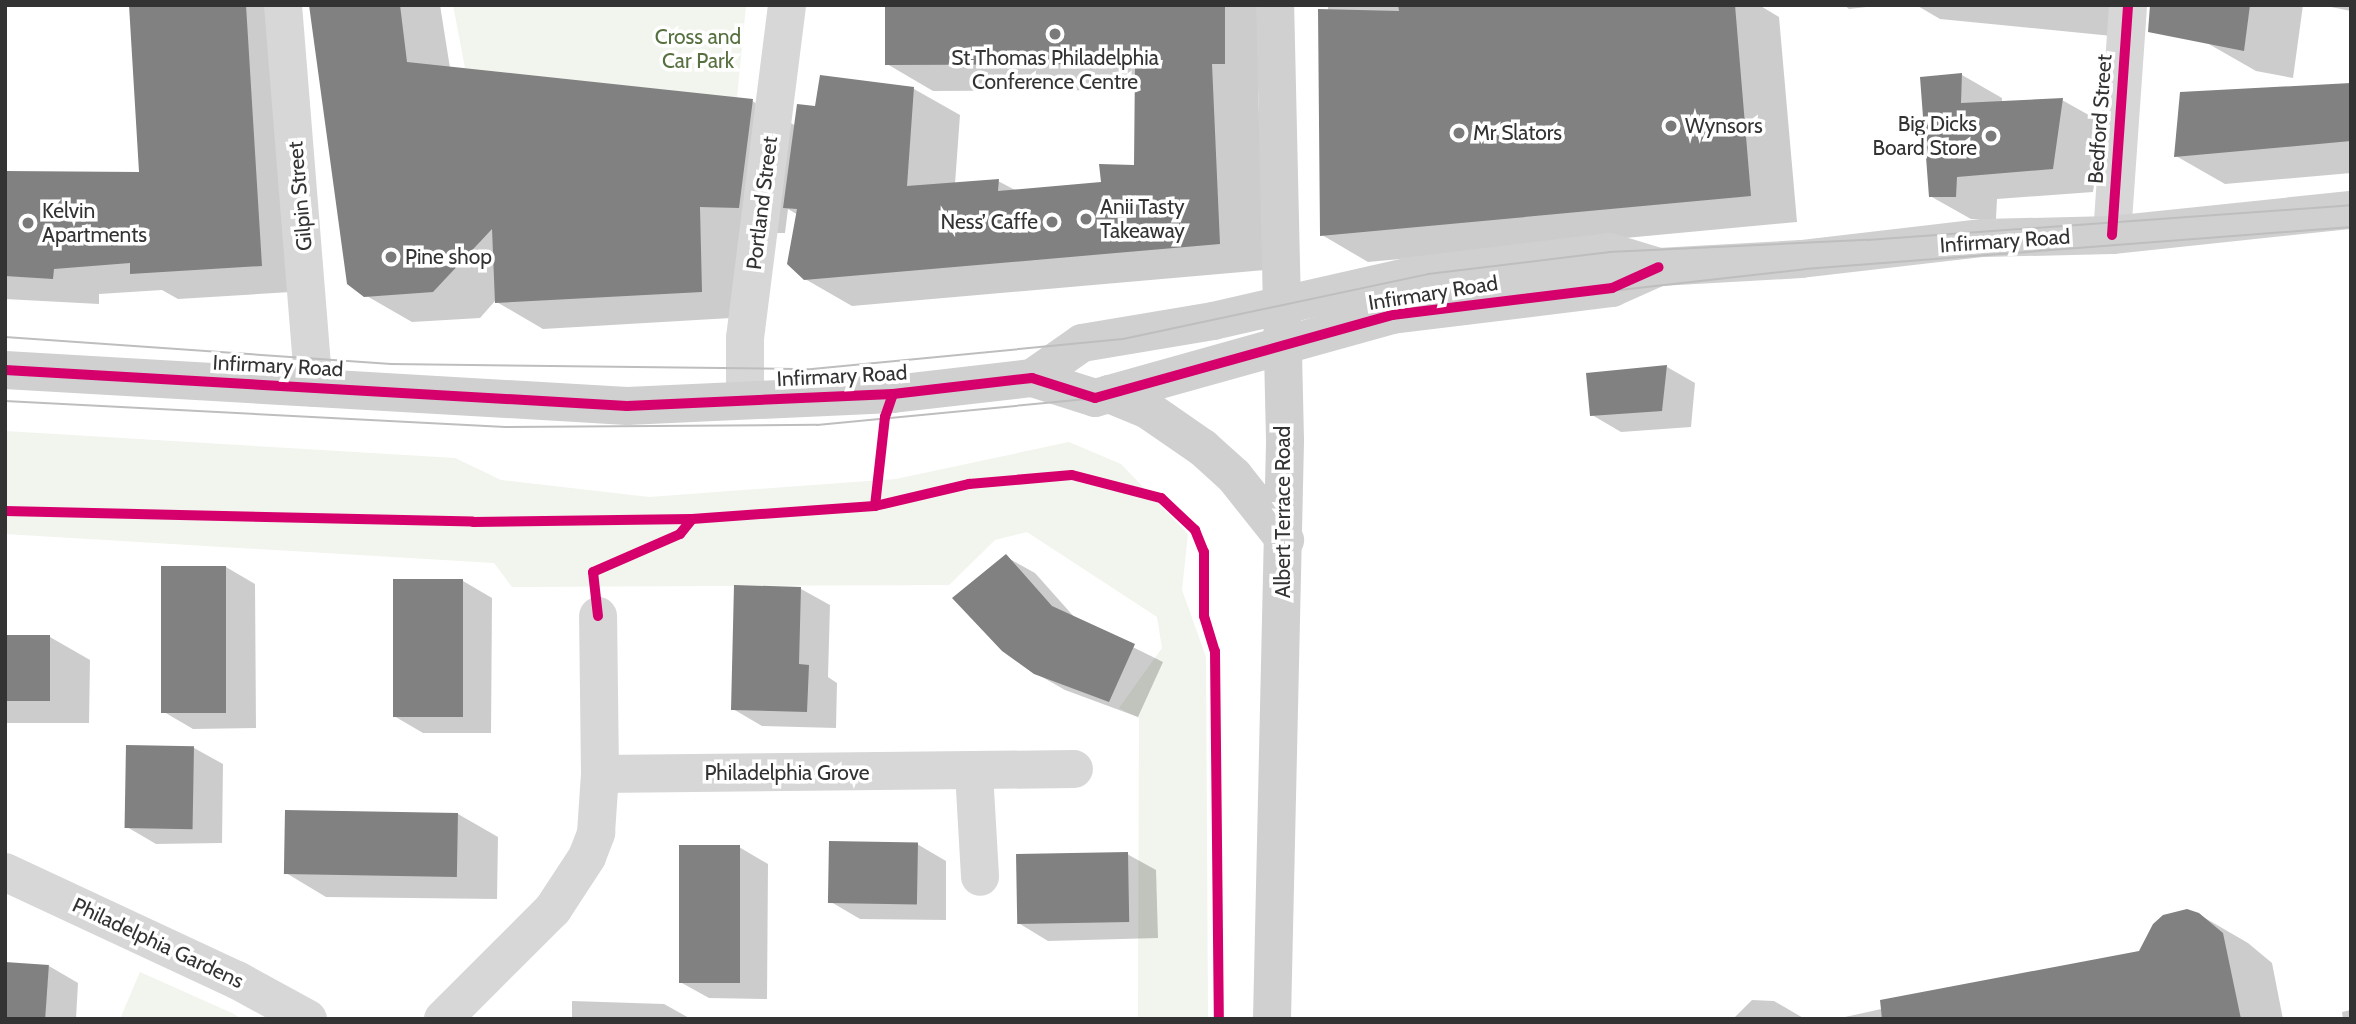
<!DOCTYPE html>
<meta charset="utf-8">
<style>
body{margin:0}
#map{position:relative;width:2356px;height:1024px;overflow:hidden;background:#fff;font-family:Cabin,sans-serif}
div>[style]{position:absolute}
.green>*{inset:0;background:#f1f5ed}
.shadow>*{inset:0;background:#0003}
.building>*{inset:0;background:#818181;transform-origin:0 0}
.street>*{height:38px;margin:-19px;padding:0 19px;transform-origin:19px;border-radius:19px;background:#d7d7d7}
.secondary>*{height:38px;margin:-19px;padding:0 19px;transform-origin:19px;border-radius:19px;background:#d0d0d0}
.tram>*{height:2px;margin:-1px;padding:0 1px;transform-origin:1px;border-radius:1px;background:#bebebe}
.cycleway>*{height:10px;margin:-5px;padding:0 5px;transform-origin:5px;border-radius:5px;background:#d6006c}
.dots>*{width:19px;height:19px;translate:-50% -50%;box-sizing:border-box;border:4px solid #fff;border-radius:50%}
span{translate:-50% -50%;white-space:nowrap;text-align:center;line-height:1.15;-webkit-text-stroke:7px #fff;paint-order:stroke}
.park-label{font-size:21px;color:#56703f}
.poi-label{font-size:21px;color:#333}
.right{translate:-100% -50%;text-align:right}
.left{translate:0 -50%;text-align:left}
.street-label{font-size:21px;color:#333}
.frame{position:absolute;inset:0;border:7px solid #333;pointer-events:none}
</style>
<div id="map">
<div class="green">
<i style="clip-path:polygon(453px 5px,746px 5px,737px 98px,465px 68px)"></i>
<i style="clip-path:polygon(5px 431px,455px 458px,501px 480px,649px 497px,896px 479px,1069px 442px,1121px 464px,1188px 534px,1182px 590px,1206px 657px,1208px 1019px,1138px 1019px,1139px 718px,1119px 708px,1162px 648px,1157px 617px,1027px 532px,995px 540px,949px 585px,512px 587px,494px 563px,5px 534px)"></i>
<i style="clip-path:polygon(140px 972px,234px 1014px,242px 1019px,120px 1019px)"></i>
</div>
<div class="shadow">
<i style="clip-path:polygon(84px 5px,290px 5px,307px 291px,178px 299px,162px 290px,99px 294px,99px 304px,5px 299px,5px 173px,141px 173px,131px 6px)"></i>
<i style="clip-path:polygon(311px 5px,440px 5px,450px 68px,752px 101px,796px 126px,816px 108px,914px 89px,960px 115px,955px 184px,998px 181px,1017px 191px,1103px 184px,1136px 167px,1136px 90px,933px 91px,887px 64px,887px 5px,1270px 5px,1271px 89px,1258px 89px,1265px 270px,852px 306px,805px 279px,798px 215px,788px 209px,785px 233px,746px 233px,748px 317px,543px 329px,495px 301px,480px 318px,412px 322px,365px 295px)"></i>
<i style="clip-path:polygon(1328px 5px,1759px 5px,1779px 17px,1797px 222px,1368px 262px,1322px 235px)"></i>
<i style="clip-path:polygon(1844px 5px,1884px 5px,1849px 9px)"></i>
<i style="clip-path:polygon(1916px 5px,2127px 5px,2122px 37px,1940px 19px)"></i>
<i style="clip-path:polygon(2189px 5px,2303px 5px,2293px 78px,2256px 71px,2207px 43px)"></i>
<i style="clip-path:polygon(2321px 5px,2351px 5px,2351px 11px)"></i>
<i style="clip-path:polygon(2351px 73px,2351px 173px,2225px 184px,2176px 156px,2350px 85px)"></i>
<i style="clip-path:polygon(1962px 75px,2002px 98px,2002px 103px,2062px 100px,2103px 123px,2093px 192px,1997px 199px,1996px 219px,1971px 219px,1930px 196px)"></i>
<i style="clip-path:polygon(1667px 367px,1695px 383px,1691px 427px,1621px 432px,1592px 415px)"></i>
<i style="clip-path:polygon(1006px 557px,1035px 573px,1076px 619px,1163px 662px,1138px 717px,1065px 690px,1035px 673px)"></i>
<i style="clip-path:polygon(226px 567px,255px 584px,256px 728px,193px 729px,164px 712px)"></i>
<i style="clip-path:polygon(463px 581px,492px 598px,491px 733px,423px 733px,394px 716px)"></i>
<i style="clip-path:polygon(801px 589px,830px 605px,828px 677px,837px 683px,836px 728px,762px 726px,733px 709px)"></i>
<i style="clip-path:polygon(5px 637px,50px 637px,90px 660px,89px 723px,5px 723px)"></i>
<i style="clip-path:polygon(194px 748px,223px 764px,222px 843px,156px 844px,127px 827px)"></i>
<i style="clip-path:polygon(458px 814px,498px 837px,497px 899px,326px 897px,286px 873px)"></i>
<i style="clip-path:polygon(917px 844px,946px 861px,946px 920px,860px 919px,831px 902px)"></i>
<i style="clip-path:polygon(739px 847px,768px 864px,767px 999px,709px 998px,680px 982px)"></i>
<i style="clip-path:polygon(1127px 854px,1156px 870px,1158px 938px,1048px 941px,1020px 924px)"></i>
<i style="clip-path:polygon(2198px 914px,2248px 943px,2272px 963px,2283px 1019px,1836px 1019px,2140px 952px)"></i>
<i style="clip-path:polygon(49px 966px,78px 983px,76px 1019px,5px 1019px)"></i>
<i style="clip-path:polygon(1752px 1000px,1774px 1001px,1805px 1019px,1733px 1019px)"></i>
<i style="clip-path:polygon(572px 1001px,664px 1004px,691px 1019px,572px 1019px)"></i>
<i style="clip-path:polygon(2351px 1010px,2351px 1019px,2343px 1019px,2342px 1012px)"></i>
</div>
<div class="building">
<i style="clip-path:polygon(129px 5px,246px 5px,262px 266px,130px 274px,130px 263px,54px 269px,53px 279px,5px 276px,5px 171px,139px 172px)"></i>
<i style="clip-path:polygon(309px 5px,400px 5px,407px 62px,753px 99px,739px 208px,700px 207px,702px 292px,495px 303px,492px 229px,433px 292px,364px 297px,347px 284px)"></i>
<i style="clip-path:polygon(885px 5px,1225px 5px,1225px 64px,1212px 64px,1220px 244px,804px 280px,787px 264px,797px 209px,783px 208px,797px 104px,815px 106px,820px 75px,914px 87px,907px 186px,999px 179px,998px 191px,1101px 182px,1099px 164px,1134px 165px,1135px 64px,885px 65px)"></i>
<i style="clip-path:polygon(1398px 5px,1735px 5px,1751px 196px,1320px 236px,1318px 9px,1399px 11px)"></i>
<i style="clip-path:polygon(2150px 5px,2250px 5px,2244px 51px,2148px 32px)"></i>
<i style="clip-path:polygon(1962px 73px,1961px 103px,2063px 98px,2053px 169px,1957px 177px,1956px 197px,1929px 197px,1920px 77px)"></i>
<i style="clip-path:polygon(2351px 83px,2351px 141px,2174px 157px,2180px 92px)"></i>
<i style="clip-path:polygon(1667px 365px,1662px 411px,1590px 416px,1586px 373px)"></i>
<i style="clip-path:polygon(1006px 554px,1052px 606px,1135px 644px,1109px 702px,1034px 674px,1002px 651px,952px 598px)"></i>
<i style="left:161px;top:566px;width:65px;height:147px"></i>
<i style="left:393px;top:579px;width:70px;height:138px"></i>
<i style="clip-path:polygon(734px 585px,801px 587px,799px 664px,809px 665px,807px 712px,731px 710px)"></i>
<i style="left:5px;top:635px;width:45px;height:66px"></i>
<i style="left:126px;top:745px;width:68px;height:83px;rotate:1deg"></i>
<i style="left:285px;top:810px;width:173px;height:64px;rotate:1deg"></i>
<i style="left:829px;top:841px;width:89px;height:62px;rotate:1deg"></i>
<i style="left:679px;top:845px;width:61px;height:138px"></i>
<i style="left:1128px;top:852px;width:70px;height:112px;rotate:89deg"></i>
<i style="clip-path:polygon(2187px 909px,2199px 913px,2223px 933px,2241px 1019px,1882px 1019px,1880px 1000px,2139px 951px,2153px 924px,2163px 915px)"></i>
<i style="left:5px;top:962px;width:44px;height:57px;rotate:4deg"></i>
</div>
<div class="street">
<i style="left:283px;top:5px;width:384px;rotate:85.4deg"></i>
<i style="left:2112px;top:235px;width:231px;rotate:-86deg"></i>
<i style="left:745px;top:400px;width:62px;rotate:-90deg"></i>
<i style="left:745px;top:338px;width:336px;rotate:-82.8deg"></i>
<i style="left:974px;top:772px;width:105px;rotate:86.7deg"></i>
<i style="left:600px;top:774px;width:474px;rotate:-0.6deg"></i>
<i style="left:5px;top:872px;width:256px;rotate:25deg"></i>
<i style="left:237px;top:980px;width:81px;rotate:28.8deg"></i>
<i style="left:443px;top:1019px;width:156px;rotate:-45deg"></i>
<i style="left:553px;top:909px;width:62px;rotate:-56.8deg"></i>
<i style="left:587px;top:857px;width:26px;rotate:-69deg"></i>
<i style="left:596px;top:833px;width:59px;rotate:-86.1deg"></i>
<i style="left:600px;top:774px;width:158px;rotate:-90.7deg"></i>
</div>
<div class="secondary">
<i style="left:5px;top:370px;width:623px;rotate:3.31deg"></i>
<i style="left:627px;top:406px;width:266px;rotate:-2.6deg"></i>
<i style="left:893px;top:394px;width:140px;rotate:-6.6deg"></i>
<i style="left:1032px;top:378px;width:66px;rotate:17.6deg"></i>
<i style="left:1095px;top:398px;width:308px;rotate:-15.6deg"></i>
<i style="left:1392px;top:315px;width:222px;rotate:-7deg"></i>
<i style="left:1612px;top:288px;width:51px;rotate:-24.1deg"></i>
<i style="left:1032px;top:378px;width:61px;rotate:-35deg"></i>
<i style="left:1082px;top:343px;width:133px;rotate:-9.5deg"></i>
<i style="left:1213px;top:321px;width:203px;rotate:-12.8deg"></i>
<i style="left:1411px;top:276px;width:199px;rotate:-6.9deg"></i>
<i style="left:1609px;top:252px;width:52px;rotate:16.7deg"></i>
<i style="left:1659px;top:267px;width:142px;rotate:-3.2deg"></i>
<i style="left:1801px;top:259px;width:183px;rotate:-6.6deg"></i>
<i style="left:1983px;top:238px;width:129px;rotate:-1.3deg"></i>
<i style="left:2112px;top:235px;width:240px;rotate:-6deg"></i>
<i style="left:1109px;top:394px;width:42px;rotate:22.3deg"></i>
<i style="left:1148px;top:410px;width:67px;rotate:34.6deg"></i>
<i style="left:1203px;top:448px;width:42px;rotate:42.1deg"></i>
<i style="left:1234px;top:476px;width:82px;rotate:51.4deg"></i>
<i style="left:1272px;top:1019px;width:579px;rotate:-88.71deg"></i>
<i style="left:1285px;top:440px;width:435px;rotate:-91.3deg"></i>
</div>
<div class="tram">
<i style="left:5px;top:337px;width:387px;rotate:4deg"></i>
<i style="left:391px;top:364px;width:421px;rotate:0.7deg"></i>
<i style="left:812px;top:369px;width:312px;rotate:-5.5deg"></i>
<i style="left:1123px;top:339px;width:312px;rotate:-12deg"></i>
<i style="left:1428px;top:274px;width:182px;rotate:-6.9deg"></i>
<i style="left:1609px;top:252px;width:258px;rotate:-2.7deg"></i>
<i style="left:1867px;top:240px;width:485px;rotate:-4.1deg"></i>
<i style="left:5px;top:401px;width:501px;rotate:2.98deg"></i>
<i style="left:505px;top:427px;width:312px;rotate:-0.4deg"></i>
<i style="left:817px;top:425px;width:279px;rotate:-5.5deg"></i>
<i style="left:1095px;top:398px;width:330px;rotate:-14.9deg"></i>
<i style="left:1414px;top:313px;width:393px;rotate:-6.4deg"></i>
<i style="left:1805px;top:269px;width:548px;rotate:-4.4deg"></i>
</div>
<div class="cycleway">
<i style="left:2112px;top:235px;width:231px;rotate:-86deg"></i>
<i style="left:5px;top:370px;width:623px;rotate:3.31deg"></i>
<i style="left:627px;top:406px;width:266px;rotate:-2.6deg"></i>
<i style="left:893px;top:394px;width:140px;rotate:-6.6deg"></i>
<i style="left:1032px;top:378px;width:66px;rotate:17.6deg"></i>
<i style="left:1095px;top:398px;width:308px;rotate:-15.6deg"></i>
<i style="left:1392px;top:315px;width:222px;rotate:-7deg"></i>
<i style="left:1612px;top:288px;width:51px;rotate:-24.1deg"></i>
<i style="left:875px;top:506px;width:90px;rotate:-83.6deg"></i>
<i style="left:885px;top:417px;width:24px;rotate:-71deg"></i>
<i style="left:5px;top:511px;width:468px;rotate:1.3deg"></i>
<i style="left:473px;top:522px;width:219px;rotate:-0.8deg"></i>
<i style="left:692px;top:519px;width:183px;rotate:-4.1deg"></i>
<i style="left:875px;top:506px;width:97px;rotate:-13.2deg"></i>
<i style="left:969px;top:484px;width:103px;rotate:-5deg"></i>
<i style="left:1072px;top:475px;width:92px;rotate:14.5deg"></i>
<i style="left:1161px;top:498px;width:47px;rotate:43.3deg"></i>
<i style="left:1195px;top:530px;width:24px;rotate:68deg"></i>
<i style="left:1204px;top:552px;width:64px;rotate:90deg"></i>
<i style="left:1204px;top:616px;width:37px;rotate:73deg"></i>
<i style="left:1215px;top:651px;width:368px;rotate:89.4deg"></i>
<i style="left:598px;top:616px;width:44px;rotate:-96.5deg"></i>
<i style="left:593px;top:572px;width:95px;rotate:-23.6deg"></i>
<i style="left:680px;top:534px;width:19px;rotate:-51deg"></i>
</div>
<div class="dots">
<i style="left:1055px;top:34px;background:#7a7a7a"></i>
<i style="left:1671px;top:126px;background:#7a7a7a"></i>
<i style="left:1459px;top:133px;background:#7a7a7a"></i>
<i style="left:1991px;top:136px;background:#7a7a7a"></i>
<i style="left:1086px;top:219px;background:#7a7a7a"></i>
<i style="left:1052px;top:222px;background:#7a7a7a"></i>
<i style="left:28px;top:223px;background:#7a7a7a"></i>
<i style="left:391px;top:257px;background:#7a7a7a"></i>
</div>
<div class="park-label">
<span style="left:698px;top:49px">Cross and<br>Car Park</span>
</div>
<div class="poi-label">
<span style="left:1055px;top:70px">St Thomas Philadelphia<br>Conference Centre</span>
<span class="right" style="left:1977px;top:136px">Big Dicks<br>Board Store</span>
<span class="left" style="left:1685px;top:126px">Wynsors</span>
<span class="left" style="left:1473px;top:133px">Mr Slators</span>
<span class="left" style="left:1100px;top:219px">Anii Tasty<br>Takeaway</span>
<span class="left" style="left:42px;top:223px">Kelvin<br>Apartments</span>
<span class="right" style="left:1038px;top:222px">Ness’ Caffe</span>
<span class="left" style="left:405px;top:257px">Pine shop</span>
</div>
<div class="street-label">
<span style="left:2100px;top:119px;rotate:-86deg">Bedford Street</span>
<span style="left:300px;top:196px;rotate:-95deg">Gilpin Street</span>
<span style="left:762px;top:203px;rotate:-83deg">Portland Street</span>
<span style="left:2005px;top:241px;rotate:-4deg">Infirmary Road</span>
<span style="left:1433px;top:293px;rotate:-9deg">Infirmary Road</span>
<span style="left:278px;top:366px;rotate:3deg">Infirmary Road</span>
<span style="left:842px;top:376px;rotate:-3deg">Infirmary Road</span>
<span style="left:1283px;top:512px;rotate:-90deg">Albert Terrace Road</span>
<span style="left:787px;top:773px">Philadelphia Grove</span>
<span style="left:158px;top:943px;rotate:25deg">Philadelphia Gardens</span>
</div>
<div class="frame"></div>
</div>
